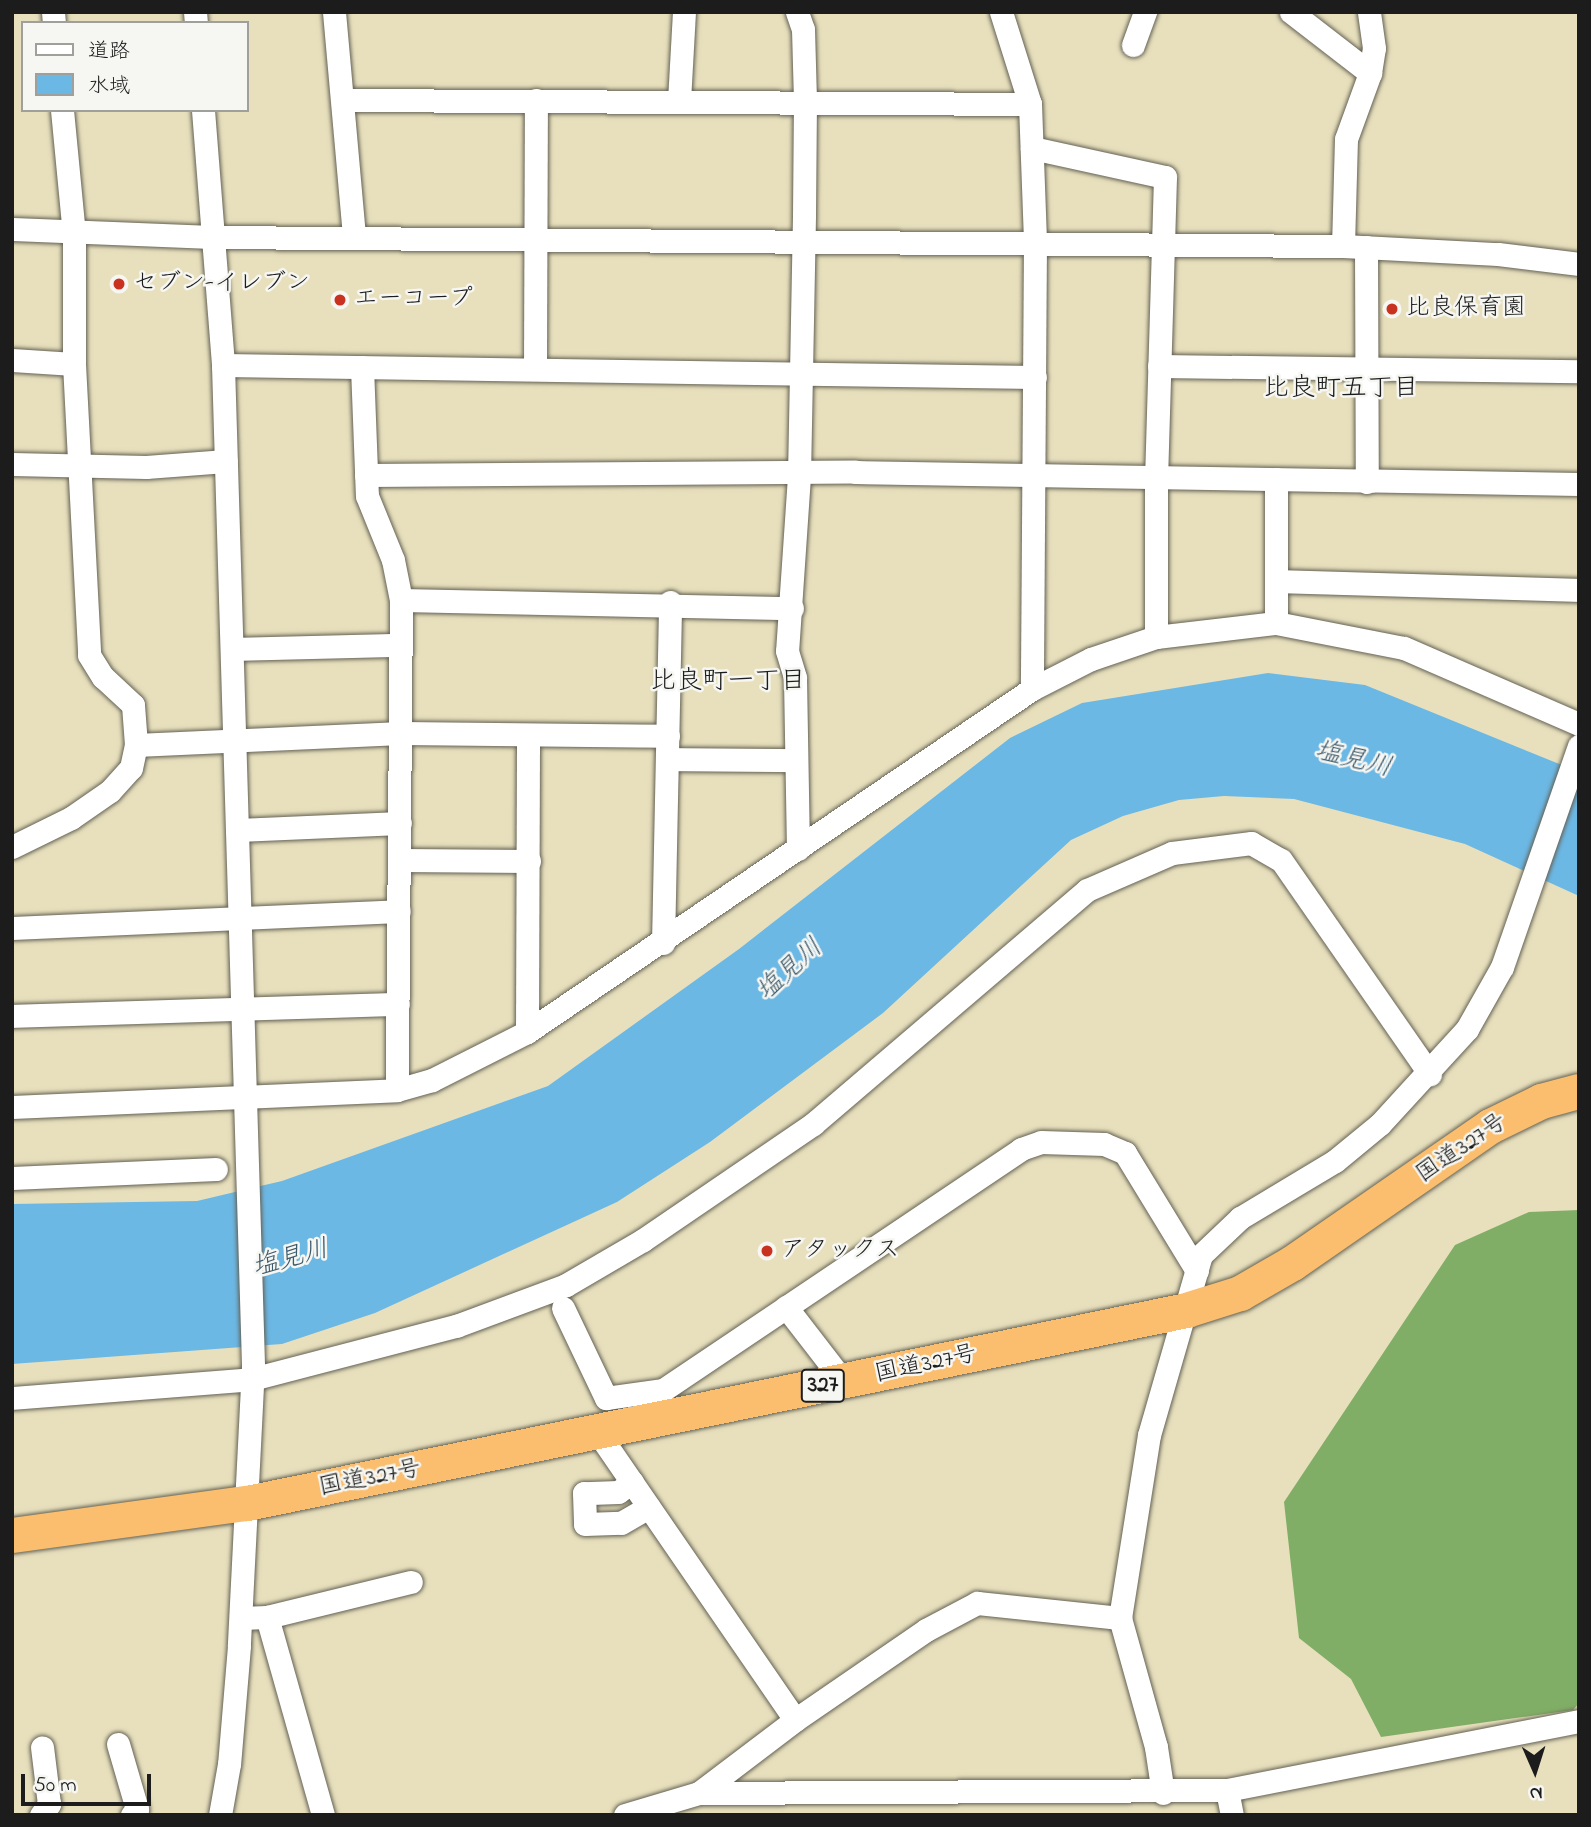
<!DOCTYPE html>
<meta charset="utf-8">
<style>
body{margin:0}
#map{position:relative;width:1591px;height:1827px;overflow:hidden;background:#e8e0bd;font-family:"Indie Flower","Klee One",sans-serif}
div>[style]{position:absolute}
.forest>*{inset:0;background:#81ae66}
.water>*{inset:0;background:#6cb8e5}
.roads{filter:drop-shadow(0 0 2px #636154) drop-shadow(0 0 2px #636154)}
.minor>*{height:23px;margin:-11.5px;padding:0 11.5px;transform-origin:11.5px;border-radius:11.5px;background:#fff}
.highway>*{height:35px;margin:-17.5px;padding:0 17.5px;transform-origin:17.5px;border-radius:17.5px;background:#fabe6e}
.dots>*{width:19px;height:19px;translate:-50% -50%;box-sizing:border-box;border:4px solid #f6f6f2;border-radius:50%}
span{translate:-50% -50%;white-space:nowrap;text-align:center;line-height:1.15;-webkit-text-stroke:5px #f6f6f2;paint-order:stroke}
.shield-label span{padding:2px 5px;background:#f6f6f2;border:2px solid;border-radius:5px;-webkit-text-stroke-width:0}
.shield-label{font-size:23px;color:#1c1c1c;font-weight:700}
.poi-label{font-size:24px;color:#1c1c1c}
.left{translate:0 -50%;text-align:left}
.street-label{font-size:24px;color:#1c1c1c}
.neighbourhood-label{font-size:26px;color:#1c1c1c}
.water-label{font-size:26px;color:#3c5a6c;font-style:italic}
.frame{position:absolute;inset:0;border:14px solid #1c1c1c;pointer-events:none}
.legend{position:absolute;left:21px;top:21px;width:228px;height:91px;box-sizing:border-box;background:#f6f6f2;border:2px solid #9f9f9c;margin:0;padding:9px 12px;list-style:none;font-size:21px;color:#1c1c1c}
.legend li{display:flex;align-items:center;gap:14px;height:35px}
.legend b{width:35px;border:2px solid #9f9f9c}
.north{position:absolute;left:1500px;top:1736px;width:70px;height:70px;-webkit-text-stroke:5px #f6f6f2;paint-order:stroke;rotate:177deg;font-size:19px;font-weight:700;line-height:28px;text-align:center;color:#1c1c1c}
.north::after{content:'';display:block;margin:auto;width:24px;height:32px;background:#1c1c1c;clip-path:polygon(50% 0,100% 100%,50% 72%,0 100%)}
.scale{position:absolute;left:21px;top:1774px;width:130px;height:32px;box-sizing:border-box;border:4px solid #1c1c1c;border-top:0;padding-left:9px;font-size:21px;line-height:24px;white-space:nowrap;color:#1c1c1c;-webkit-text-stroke:5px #f6f6f2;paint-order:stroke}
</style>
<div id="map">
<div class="forest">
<i style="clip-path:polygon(1579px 1210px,1579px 1703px,1573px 1710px,1381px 1737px,1351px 1679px,1299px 1638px,1284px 1502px,1455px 1245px,1529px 1212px)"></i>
</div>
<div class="water">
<i style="clip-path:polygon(1268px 673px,1365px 685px,1579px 772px,1579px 896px,1465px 844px,1294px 799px,1224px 796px,1179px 800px,1123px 816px,1071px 840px,883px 1013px,710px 1142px,617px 1202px,375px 1313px,282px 1344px,12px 1364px,12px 1204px,197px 1201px,282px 1181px,548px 1086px,739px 949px,1010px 738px,1082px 703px)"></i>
</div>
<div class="roads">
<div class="minor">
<i style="left:53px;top:12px;width:11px;rotate:85deg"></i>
<i style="left:195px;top:12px;width:11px;rotate:85deg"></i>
<i style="left:334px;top:12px;width:225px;rotate:84.9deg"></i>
<i style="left:797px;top:12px;width:18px;rotate:71deg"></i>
<i style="left:803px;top:29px;width:71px;rotate:88.4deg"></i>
<i style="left:805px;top:100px;width:116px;rotate:90.5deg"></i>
<i style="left:804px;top:216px;width:260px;rotate:91.1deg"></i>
<i style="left:799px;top:476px;width:175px;rotate:93.9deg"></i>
<i style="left:787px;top:651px;width:28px;rotate:73deg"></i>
<i style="left:795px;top:678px;width:171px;rotate:89deg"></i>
<i style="left:1001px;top:12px;width:96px;rotate:72.5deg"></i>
<i style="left:1030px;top:104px;width:138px;rotate:87.9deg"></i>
<i style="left:1035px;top:242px;width:447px;rotate:90.4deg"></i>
<i style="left:1291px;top:12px;width:100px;rotate:37.7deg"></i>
<i style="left:1133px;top:45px;width:35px;rotate:-70deg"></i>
<i style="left:345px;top:100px;width:685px;rotate:0.33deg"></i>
<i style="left:679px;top:101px;width:89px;rotate:-86.8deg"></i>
<i style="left:62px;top:110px;width:125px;rotate:84.5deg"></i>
<i style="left:74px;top:234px;width:130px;rotate:90deg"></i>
<i style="left:74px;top:364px;width:291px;rotate:87deg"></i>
<i style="left:89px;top:655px;width:26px;rotate:58deg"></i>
<i style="left:103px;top:677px;width:41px;rotate:43deg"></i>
<i style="left:133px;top:705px;width:40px;rotate:85.7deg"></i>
<i style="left:203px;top:110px;width:256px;rotate:85.5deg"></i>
<i style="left:223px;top:365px;width:1001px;rotate:88.28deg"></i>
<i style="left:253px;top:1366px;width:280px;rotate:92.9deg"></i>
<i style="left:239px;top:1646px;width:118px;rotate:94.8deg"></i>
<i style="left:229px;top:1764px;width:52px;rotate:100deg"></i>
<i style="left:1032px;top:148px;width:136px;rotate:12.3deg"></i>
<i style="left:1165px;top:177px;width:301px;rotate:91.7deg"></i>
<i style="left:1156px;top:478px;width:159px;rotate:90deg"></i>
<i style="left:12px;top:229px;width:201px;rotate:2.3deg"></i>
<i style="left:213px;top:237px;width:1130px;rotate:0.46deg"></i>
<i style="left:1343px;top:246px;width:155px;rotate:3deg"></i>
<i style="left:1498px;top:254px;width:82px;rotate:7deg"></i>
<i style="left:1343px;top:246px;width:107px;rotate:-88.4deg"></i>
<i style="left:1346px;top:139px;width:70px;rotate:-70deg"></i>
<i style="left:1370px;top:73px;width:25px;rotate:-81deg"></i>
<i style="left:1374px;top:48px;width:36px;rotate:-98deg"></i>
<i style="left:1366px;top:247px;width:235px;rotate:89.8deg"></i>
<i style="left:12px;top:360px;width:62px;rotate:3.7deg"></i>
<i style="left:223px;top:365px;width:812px;rotate:0.85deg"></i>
<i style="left:1159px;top:366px;width:420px;rotate:0.7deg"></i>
<i style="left:362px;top:367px;width:129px;rotate:87.8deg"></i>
<i style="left:367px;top:496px;width:69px;rotate:67.9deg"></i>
<i style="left:393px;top:560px;width:41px;rotate:78.7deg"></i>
<i style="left:401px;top:600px;width:490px;rotate:90.5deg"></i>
<i style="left:535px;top:369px;width:269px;rotate:-89.8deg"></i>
<i style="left:12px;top:464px;width:134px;rotate:1.3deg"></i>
<i style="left:146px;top:467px;width:80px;rotate:-4.3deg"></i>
<i style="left:366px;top:475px;width:489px;rotate:-0.4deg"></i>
<i style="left:855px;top:472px;width:724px;rotate:0.95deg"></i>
<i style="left:1276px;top:479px;width:144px;rotate:90deg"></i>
<i style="left:1278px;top:581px;width:301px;rotate:1.7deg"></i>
<i style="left:401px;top:600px;width:391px;rotate:1.2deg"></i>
<i style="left:232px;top:649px;width:169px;rotate:-1.4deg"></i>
<i style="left:668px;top:759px;width:126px;rotate:0.5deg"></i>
<i style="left:238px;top:830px;width:162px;rotate:-2.5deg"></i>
<i style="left:12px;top:847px;width:66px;rotate:-26.2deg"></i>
<i style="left:71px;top:818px;width:47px;rotate:-34.7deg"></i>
<i style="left:110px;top:791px;width:31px;rotate:-48deg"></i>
<i style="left:131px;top:768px;width:24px;rotate:-78deg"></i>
<i style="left:136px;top:745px;width:265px;rotate:-2.6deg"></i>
<i style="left:401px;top:733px;width:267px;rotate:0.6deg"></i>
<i style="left:400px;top:860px;width:129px;rotate:0.4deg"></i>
<i style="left:12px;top:928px;width:387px;rotate:-2.5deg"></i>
<i style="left:663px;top:943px;width:341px;rotate:-88.8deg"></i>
<i style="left:12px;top:1016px;width:386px;rotate:-1.8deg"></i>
<i style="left:527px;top:1032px;width:297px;rotate:-89.8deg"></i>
<i style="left:12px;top:1107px;width:385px;rotate:-2.5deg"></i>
<i style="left:397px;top:1090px;width:36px;rotate:-16deg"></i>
<i style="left:432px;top:1080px;width:106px;rotate:-26.8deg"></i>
<i style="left:527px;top:1032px;width:610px;rotate:-34.18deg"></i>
<i style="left:1032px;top:689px;width:66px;rotate:-27deg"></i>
<i style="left:1091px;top:659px;width:69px;rotate:-18.7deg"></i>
<i style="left:1156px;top:637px;width:121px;rotate:-6.7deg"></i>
<i style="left:1276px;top:623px;width:130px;rotate:11.1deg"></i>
<i style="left:1404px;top:648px;width:191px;rotate:23.5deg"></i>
<i style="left:12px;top:1178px;width:204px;rotate:-2.5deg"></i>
<i style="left:786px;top:1307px;width:95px;rotate:52.3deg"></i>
<i style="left:563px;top:1308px;width:100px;rotate:64.5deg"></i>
<i style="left:606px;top:1398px;width:58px;rotate:-8deg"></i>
<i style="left:663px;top:1390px;width:432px;rotate:-33.9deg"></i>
<i style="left:1021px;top:1149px;width:21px;rotate:-19deg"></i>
<i style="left:1041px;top:1142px;width:63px;rotate:1.8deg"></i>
<i style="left:1104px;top:1144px;width:23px;rotate:23deg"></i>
<i style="left:1125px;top:1153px;width:138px;rotate:58.6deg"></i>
<i style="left:12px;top:1398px;width:241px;rotate:-4.5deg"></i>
<i style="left:252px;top:1379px;width:211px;rotate:-14.6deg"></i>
<i style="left:456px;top:1326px;width:117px;rotate:-20.4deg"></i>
<i style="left:566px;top:1285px;width:89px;rotate:-30.3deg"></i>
<i style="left:643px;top:1240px;width:206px;rotate:-34.3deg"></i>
<i style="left:813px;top:1124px;width:360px;rotate:-40.5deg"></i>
<i style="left:1087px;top:890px;width:93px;rotate:-23.5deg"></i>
<i style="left:1172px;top:853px;width:80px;rotate:-7.2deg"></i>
<i style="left:1251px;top:843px;width:34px;rotate:30deg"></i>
<i style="left:1281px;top:860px;width:261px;rotate:55.2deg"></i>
<i style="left:598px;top:1433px;width:348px;rotate:55.5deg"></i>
<i style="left:632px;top:1482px;width:17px;rotate:144deg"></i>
<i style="left:618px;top:1492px;width:34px;rotate:178deg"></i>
<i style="left:584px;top:1493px;width:31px;rotate:88deg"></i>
<i style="left:585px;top:1524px;width:36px;rotate:-2deg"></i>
<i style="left:621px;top:1523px;width:32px;rotate:-30deg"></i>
<i style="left:267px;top:1617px;width:148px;rotate:-13.7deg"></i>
<i style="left:241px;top:1618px;width:26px;rotate:-2deg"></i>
<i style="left:267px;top:1617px;width:206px;rotate:74.2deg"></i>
<i style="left:118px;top:1744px;width:68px;rotate:73.7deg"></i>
<i style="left:137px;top:1809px;width:8px;rotate:130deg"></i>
<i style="left:1227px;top:1790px;width:25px;rotate:79deg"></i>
<i style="left:699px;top:1793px;width:121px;rotate:-37.2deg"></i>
<i style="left:795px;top:1720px;width:159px;rotate:-34.5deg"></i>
<i style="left:926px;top:1630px;width:58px;rotate:-27.9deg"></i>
<i style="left:977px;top:1603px;width:144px;rotate:6deg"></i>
<i style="left:1163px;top:1793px;width:47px;rotate:-98.7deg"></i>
<i style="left:1156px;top:1747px;width:134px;rotate:-105.6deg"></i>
<i style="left:1120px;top:1618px;width:185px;rotate:-81deg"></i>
<i style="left:1149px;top:1435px;width:187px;rotate:-73.9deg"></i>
<i style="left:1201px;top:1255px;width:54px;rotate:-43.5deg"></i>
<i style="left:1240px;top:1218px;width:111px;rotate:-31deg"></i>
<i style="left:1335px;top:1161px;width:58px;rotate:-39.4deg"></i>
<i style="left:1380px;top:1124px;width:129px;rotate:-47.5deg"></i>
<i style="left:1467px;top:1029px;width:71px;rotate:-60.6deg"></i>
<i style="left:1502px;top:967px;width:234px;rotate:-70.8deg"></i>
<i style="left:41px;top:1815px;width:14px;rotate:-54deg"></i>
<i style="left:49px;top:1804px;width:57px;rotate:-97deg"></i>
<i style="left:625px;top:1815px;width:77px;rotate:-16.6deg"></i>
<i style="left:699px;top:1793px;width:528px;rotate:-0.33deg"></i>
<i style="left:1227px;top:1790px;width:359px;rotate:-11.1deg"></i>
</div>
<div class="highway">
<i style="left:12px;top:1535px;width:237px;rotate:-7.8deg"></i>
<i style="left:247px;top:1503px;width:959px;rotate:-11.61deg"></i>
<i style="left:1186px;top:1310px;width:57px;rotate:-17.5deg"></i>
<i style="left:1240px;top:1293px;width:60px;rotate:-30deg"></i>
<i style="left:1292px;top:1263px;width:241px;rotate:-34.7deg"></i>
<i style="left:1490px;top:1126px;width:57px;rotate:-26.1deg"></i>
<i style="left:1541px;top:1101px;width:39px;rotate:-15deg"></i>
</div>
</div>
<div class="dots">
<i style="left:119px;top:284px;background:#c8321e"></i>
<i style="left:340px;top:300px;background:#c8321e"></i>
<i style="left:1392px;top:309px;background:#c8321e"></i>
<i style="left:767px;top:1251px;background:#c8321e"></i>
</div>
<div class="shield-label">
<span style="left:823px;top:1386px">327</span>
</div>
<div class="poi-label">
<span class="left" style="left:133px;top:284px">セブン-イレブン</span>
<span class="left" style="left:354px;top:300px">エーコープ</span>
<span class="left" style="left:1406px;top:309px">比良保育園</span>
<span class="left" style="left:781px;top:1251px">アタックス</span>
</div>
<div class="street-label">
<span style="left:1462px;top:1149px;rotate:-34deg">国道327号</span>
<span style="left:926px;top:1365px;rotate:-12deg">国道327号</span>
<span style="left:370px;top:1479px;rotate:-11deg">国道327号</span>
</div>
<div class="neighbourhood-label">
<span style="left:1341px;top:390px">比良町五丁目</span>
<span style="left:728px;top:683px">比良町一丁目</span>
</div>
<div class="water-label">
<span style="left:1353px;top:761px;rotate:14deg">塩見川</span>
<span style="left:791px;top:971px;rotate:-42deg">塩見川</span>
<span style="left:291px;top:1260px;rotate:-15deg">塩見川</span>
</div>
<div class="frame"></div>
<ul class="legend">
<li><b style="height:9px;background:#fff"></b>道路</li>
<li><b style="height:19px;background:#6cb8e5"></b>水域</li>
</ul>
<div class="north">N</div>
<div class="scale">50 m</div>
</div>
